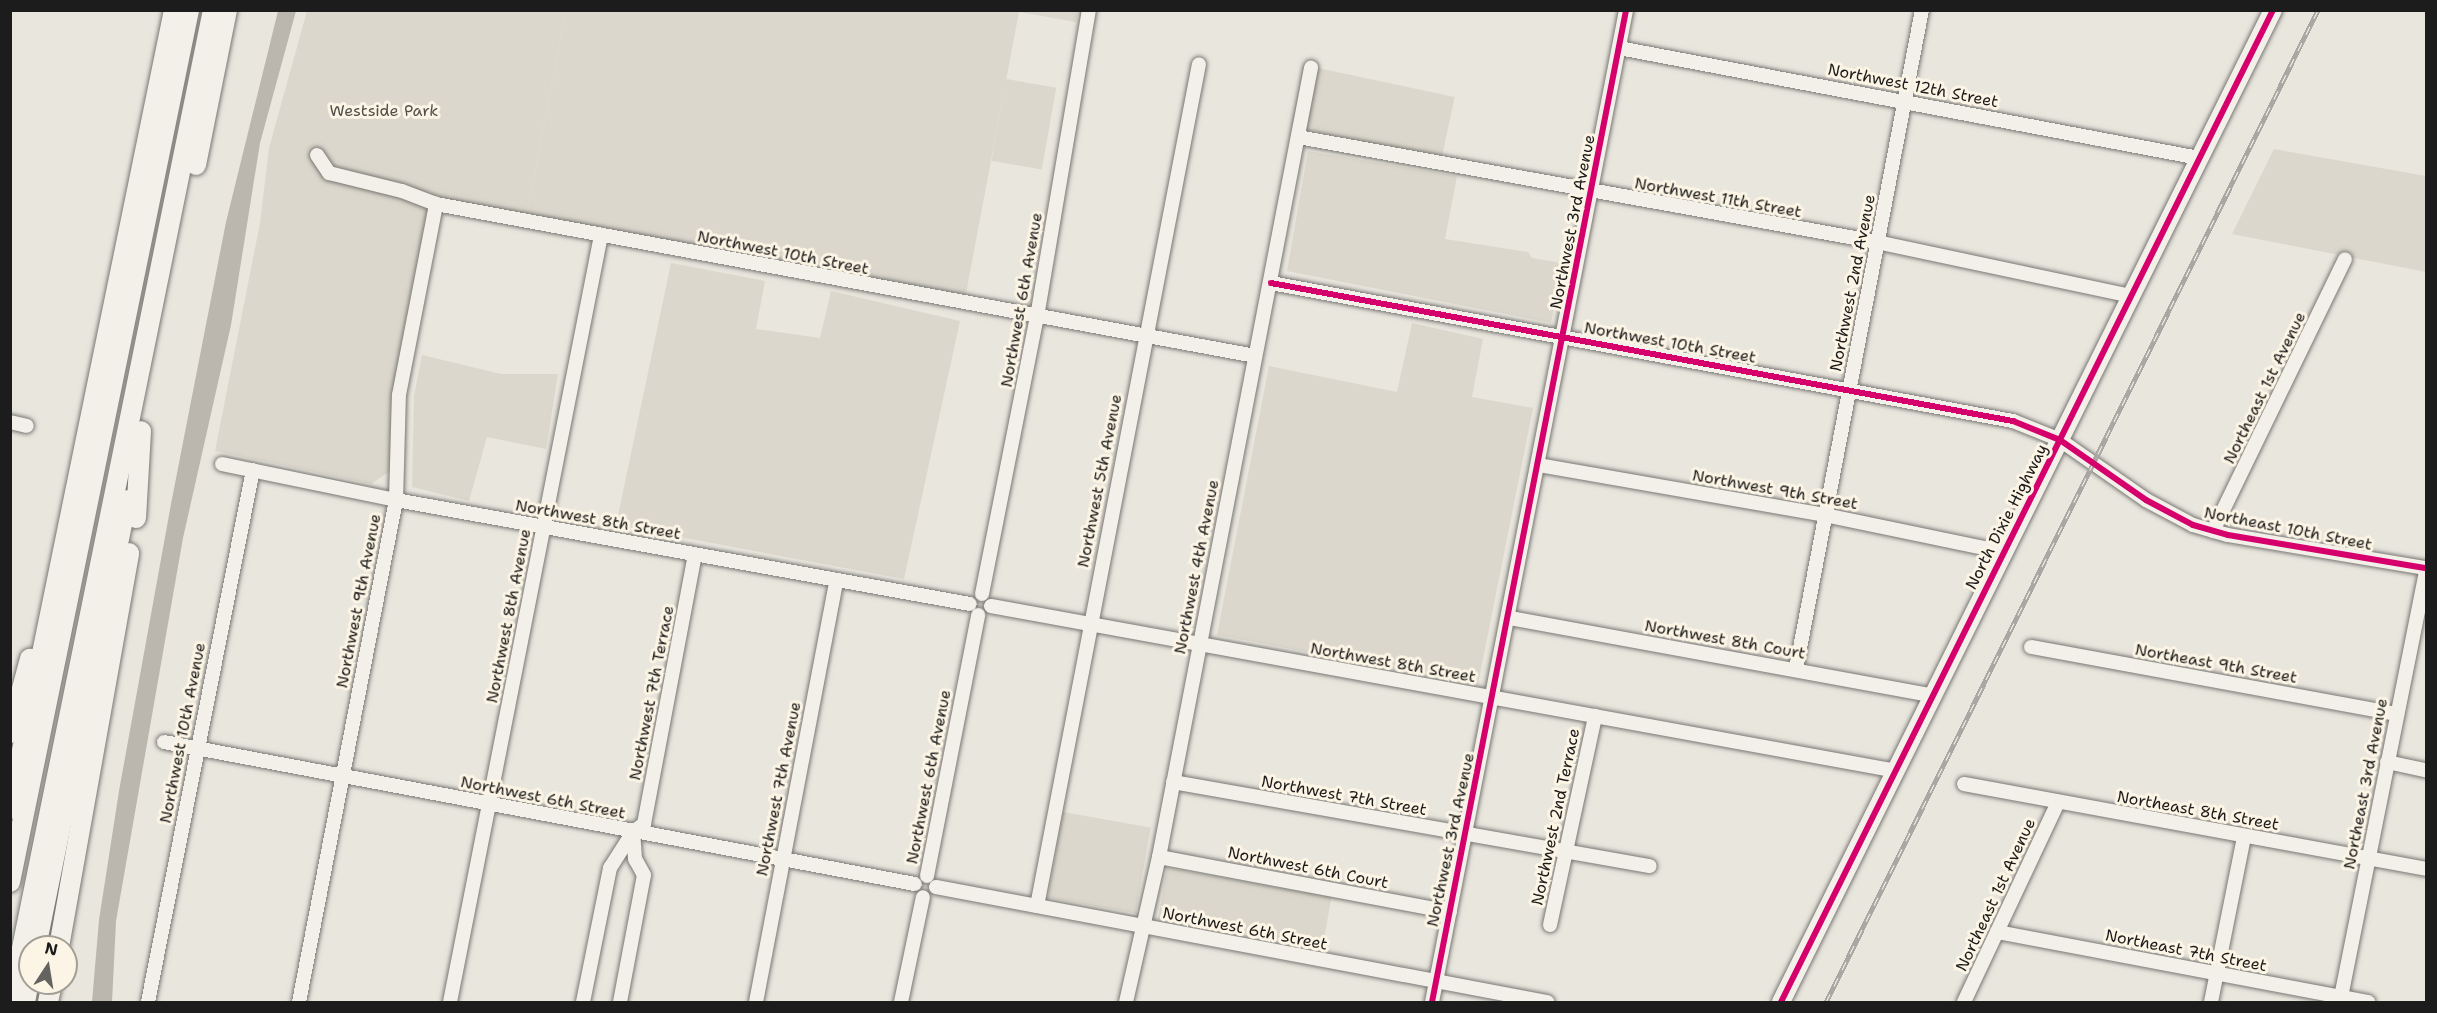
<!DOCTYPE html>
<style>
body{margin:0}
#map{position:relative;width:2437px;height:1013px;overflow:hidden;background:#e9e6de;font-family:"Shantell Sans",sans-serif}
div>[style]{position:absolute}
.built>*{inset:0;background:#dbd7cd}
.green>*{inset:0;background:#dbd7cc;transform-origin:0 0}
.water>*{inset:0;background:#bbb6ae}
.roads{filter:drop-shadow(0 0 2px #787773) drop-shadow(0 0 2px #787773)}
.minor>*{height:14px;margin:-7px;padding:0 7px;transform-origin:7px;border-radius:7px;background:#f3f0ea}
.major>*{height:18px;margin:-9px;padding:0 9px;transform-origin:9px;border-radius:9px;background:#f3f0ea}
.highway>*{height:20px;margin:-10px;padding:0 10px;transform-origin:10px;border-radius:10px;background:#f3f0ea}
.rail>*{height:5px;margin-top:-2.5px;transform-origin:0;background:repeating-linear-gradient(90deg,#fcf5e5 0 9px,#a9a7a3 0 18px);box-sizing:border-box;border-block:2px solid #a9a7a3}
.cycleway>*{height:6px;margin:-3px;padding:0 3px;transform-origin:3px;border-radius:3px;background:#d6006c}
span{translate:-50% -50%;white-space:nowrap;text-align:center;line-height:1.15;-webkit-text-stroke:6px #fcf5e5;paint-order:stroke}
.street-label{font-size:16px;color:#1c1c1c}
.park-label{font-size:16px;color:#52504c}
.frame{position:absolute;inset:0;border:12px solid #1c1c1c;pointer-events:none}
.north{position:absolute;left:18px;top:935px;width:60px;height:60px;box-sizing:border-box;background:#fcf5e5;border:2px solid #a29e95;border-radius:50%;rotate:12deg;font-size:16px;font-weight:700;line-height:24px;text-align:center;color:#1c1c1c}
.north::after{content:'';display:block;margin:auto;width:21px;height:27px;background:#646360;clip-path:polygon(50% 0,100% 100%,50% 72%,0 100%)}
</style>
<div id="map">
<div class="built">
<i style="clip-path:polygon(566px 11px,1078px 11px,1076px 22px,1019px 12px,965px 299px,526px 218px)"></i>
<i style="clip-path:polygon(2274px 149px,2426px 176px,2426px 272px,2232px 234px)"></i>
</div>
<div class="green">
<i style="clip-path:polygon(307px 11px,566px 11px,526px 218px,433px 200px,391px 414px,390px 471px,371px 484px,215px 451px,260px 223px,269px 148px)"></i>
<i style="left:1304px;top:65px;width:154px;height:63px;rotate:12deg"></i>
<i style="left:1006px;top:79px;width:51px;height:83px;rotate:10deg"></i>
<i style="clip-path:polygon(1308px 151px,1457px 176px,1445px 239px,1528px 252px,1532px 258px,1562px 263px,1551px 323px,1287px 271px)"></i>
<i style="clip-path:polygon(671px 263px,765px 281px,756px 329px,820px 338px,831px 291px,960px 321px,904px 579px,616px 525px)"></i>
<i style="clip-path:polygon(1412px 323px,1483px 339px,1472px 397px,1533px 408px,1478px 684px,1217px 635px,1269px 366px,1397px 392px)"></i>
<i style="clip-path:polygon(422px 355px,501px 374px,558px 374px,546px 449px,487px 437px,469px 501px,412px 487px,414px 396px)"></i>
<i style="left:1063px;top:812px;width:89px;height:87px;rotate:10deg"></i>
<i style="left:1167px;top:868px;width:167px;height:51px;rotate:10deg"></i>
</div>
<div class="water">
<i style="clip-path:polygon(278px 11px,296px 11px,260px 143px,231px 325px,183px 538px,116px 921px,112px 1002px,92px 1002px,99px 920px,119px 791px,171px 504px,226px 222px)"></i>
</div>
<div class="roads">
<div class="minor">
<i style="left:1619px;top:48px;width:590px;rotate:10.74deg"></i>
<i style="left:1298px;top:137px;width:588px;rotate:10.28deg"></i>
<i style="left:1877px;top:242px;width:260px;rotate:12deg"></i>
<i style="left:317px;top:155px;width:22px;rotate:56deg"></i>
<i style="left:329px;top:173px;width:75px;rotate:13.9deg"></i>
<i style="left:402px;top:191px;width:36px;rotate:21deg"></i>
<i style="left:436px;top:204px;width:833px;rotate:10.51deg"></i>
<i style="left:1271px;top:283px;width:755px;rotate:10.54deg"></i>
<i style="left:2013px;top:421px;width:51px;rotate:22deg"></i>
<i style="left:2060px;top:440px;width:105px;rotate:34.9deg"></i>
<i style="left:2146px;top:500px;width:53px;rotate:28deg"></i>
<i style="left:2193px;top:525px;width:36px;rotate:16deg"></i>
<i style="left:2228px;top:535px;width:201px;rotate:9.5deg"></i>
<i style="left:10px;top:422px;width:17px;rotate:13deg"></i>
<i style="left:222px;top:464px;width:178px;rotate:11.7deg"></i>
<i style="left:396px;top:500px;width:583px;rotate:10.27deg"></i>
<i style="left:1539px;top:465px;width:290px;rotate:9.9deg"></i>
<i style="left:1825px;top:515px;width:183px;rotate:11.7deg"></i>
<i style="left:2213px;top:531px;width:302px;rotate:-64.1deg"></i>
<i style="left:982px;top:594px;width:282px;rotate:-78.8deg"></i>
<i style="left:1037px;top:317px;width:311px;rotate:-80.4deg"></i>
<i style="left:991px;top:606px;width:920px;rotate:10.33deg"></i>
<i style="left:1510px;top:618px;width:430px;rotate:10.4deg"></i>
<i style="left:2031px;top:647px;width:371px;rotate:10.4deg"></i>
<i style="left:1796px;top:669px;width:671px;rotate:-79.18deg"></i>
<i style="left:164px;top:742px;width:764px;rotate:10.71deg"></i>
<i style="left:2387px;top:762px;width:40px;rotate:12deg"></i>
<i style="left:1173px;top:782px;width:484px;rotate:10deg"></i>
<i style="left:1964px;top:784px;width:470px;rotate:10.4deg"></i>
<i style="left:1159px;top:857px;width:296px;rotate:10.7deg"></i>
<i style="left:927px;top:876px;width:266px;rotate:-78.9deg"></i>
<i style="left:936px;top:887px;width:622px;rotate:10.66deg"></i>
<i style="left:1037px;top:906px;width:857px;rotate:-79.11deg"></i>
<i style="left:1550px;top:925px;width:214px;rotate:-77.8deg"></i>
<i style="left:1997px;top:932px;width:378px;rotate:10.7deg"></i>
<i style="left:148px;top:1002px;width:542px;rotate:-78.84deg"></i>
<i style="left:299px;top:1002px;width:511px;rotate:-79.06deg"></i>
<i style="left:396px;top:500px;width:105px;rotate:-88.4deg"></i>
<i style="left:399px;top:395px;width:195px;rotate:-79deg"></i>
<i style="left:450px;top:1002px;width:782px;rotate:-78.86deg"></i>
<i style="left:583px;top:1002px;width:137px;rotate:-78.6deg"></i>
<i style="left:610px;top:868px;width:43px;rotate:-57.4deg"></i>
<i style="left:633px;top:832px;width:14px;rotate:-36deg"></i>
<i style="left:644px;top:824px;width:274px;rotate:-79.3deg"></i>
<i style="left:620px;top:1002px;width:129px;rotate:-79.3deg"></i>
<i style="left:644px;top:875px;width:18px;rotate:-119deg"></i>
<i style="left:635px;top:859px;width:27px;rotate:-94deg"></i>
<i style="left:756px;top:1002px;width:429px;rotate:-79.2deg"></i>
<i style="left:901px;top:1002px;width:107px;rotate:-78.2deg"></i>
<i style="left:1126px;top:1002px;width:149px;rotate:-77.2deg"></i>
<i style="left:1159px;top:857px;width:804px;rotate:-79.1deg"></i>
<i style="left:1432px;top:1002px;width:1011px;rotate:-78.93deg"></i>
<i style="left:1964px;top:1002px;width:221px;rotate:-64.8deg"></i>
<i style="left:2211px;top:1002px;width:168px;rotate:-78.7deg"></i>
<i style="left:2340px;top:1002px;width:439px;rotate:-78.7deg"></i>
</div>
<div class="major">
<i style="left:1781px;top:1002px;width:1107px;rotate:-63.62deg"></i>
</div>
<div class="highway">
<i style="left:196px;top:165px;width:158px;rotate:-78.7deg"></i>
<i style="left:136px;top:518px;width:87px;rotate:-86.7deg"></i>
<i style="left:10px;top:733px;width:77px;rotate:-74.9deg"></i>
<i style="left:10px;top:809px;width:816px;rotate:-78.4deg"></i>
<i style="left:10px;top:882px;width:890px;rotate:-78.4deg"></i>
<i style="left:36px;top:947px;width:456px;rotate:-78.5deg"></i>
<i style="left:59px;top:947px;width:400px;rotate:-79.9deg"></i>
<i style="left:11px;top:1002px;width:1012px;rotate:-78.49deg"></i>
<i style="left:25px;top:1002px;width:25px;rotate:-79deg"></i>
<i style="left:48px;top:1002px;width:19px;rotate:-78deg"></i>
</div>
</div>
<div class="rail">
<i style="left:1826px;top:1002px;width:1107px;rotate:-63.62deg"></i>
</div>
<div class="cycleway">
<i style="left:1271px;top:283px;width:755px;rotate:10.54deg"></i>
<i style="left:2013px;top:421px;width:51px;rotate:22deg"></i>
<i style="left:2060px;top:440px;width:105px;rotate:34.9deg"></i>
<i style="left:2146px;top:500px;width:53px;rotate:28deg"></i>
<i style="left:2193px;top:525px;width:36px;rotate:16deg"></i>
<i style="left:2228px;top:535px;width:201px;rotate:9.5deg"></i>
<i style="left:1432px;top:1002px;width:1011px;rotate:-78.93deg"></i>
<i style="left:1781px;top:1002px;width:1107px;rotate:-63.62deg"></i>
</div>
<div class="street-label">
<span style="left:1913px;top:86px;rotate:11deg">Northwest 12th Street</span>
<span style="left:1718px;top:198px;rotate:10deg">Northwest 11th Street</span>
<span style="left:1573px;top:222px;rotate:-79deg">Northwest 3rd Avenue</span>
<span style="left:783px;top:253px;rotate:11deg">Northwest 10th Street</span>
<span style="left:1853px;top:283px;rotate:-79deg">Northwest 2nd Avenue</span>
<span style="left:1022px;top:300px;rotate:-80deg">Northwest 6th Avenue</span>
<span style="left:1670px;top:343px;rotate:10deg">Northwest 10th Street</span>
<span style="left:2265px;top:388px;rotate:-64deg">Northeast 1st Avenue</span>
<span style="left:1100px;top:481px;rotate:-79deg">Northwest 5th Avenue</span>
<span style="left:1775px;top:490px;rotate:10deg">Northwest 9th Street</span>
<span style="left:2007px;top:517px;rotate:-63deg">North Dixie Highway</span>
<span style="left:598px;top:520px;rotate:10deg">Northwest 8th Street</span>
<span style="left:2288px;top:529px;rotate:11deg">Northeast 10th Street</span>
<span style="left:1197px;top:567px;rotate:-79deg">Northwest 4th Avenue</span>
<span style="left:359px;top:601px;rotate:-79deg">Northwest 9th Avenue</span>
<span style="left:509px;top:616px;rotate:-79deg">Northwest 8th Avenue</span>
<span style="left:1725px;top:640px;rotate:10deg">Northwest 8th Court</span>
<span style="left:1393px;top:663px;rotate:10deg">Northwest 8th Street</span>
<span style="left:2216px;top:664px;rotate:10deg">Northeast 9th Street</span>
<span style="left:652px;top:693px;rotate:-79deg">Northwest 7th Terrace</span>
<span style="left:183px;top:733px;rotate:-79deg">Northwest 10th Avenue</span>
<span style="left:929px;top:777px;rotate:-79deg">Northwest 6th Avenue</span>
<span style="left:2366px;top:784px;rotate:-79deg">Northeast 3rd Avenue</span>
<span style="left:779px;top:789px;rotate:-79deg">Northwest 7th Avenue</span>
<span style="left:1344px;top:796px;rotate:10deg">Northwest 7th Street</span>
<span style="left:543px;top:798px;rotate:11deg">Northwest 6th Street</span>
<span style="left:2198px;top:811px;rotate:10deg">Northeast 8th Street</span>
<span style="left:1556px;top:817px;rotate:-78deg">Northwest 2nd Terrace</span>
<span style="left:1451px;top:840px;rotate:-78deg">Northwest 3rd Avenue</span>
<span style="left:1308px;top:868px;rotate:11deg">Northwest 6th Court</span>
<span style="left:1996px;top:895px;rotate:-65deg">Northeast 1st Avenue</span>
<span style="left:1245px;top:929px;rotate:11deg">Northwest 6th Street</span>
<span style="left:2186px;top:951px;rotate:11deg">Northeast 7th Street</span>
</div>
<div class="park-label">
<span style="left:384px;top:111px">Westside Park</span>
</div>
<div class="frame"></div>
<div class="north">N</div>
</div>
